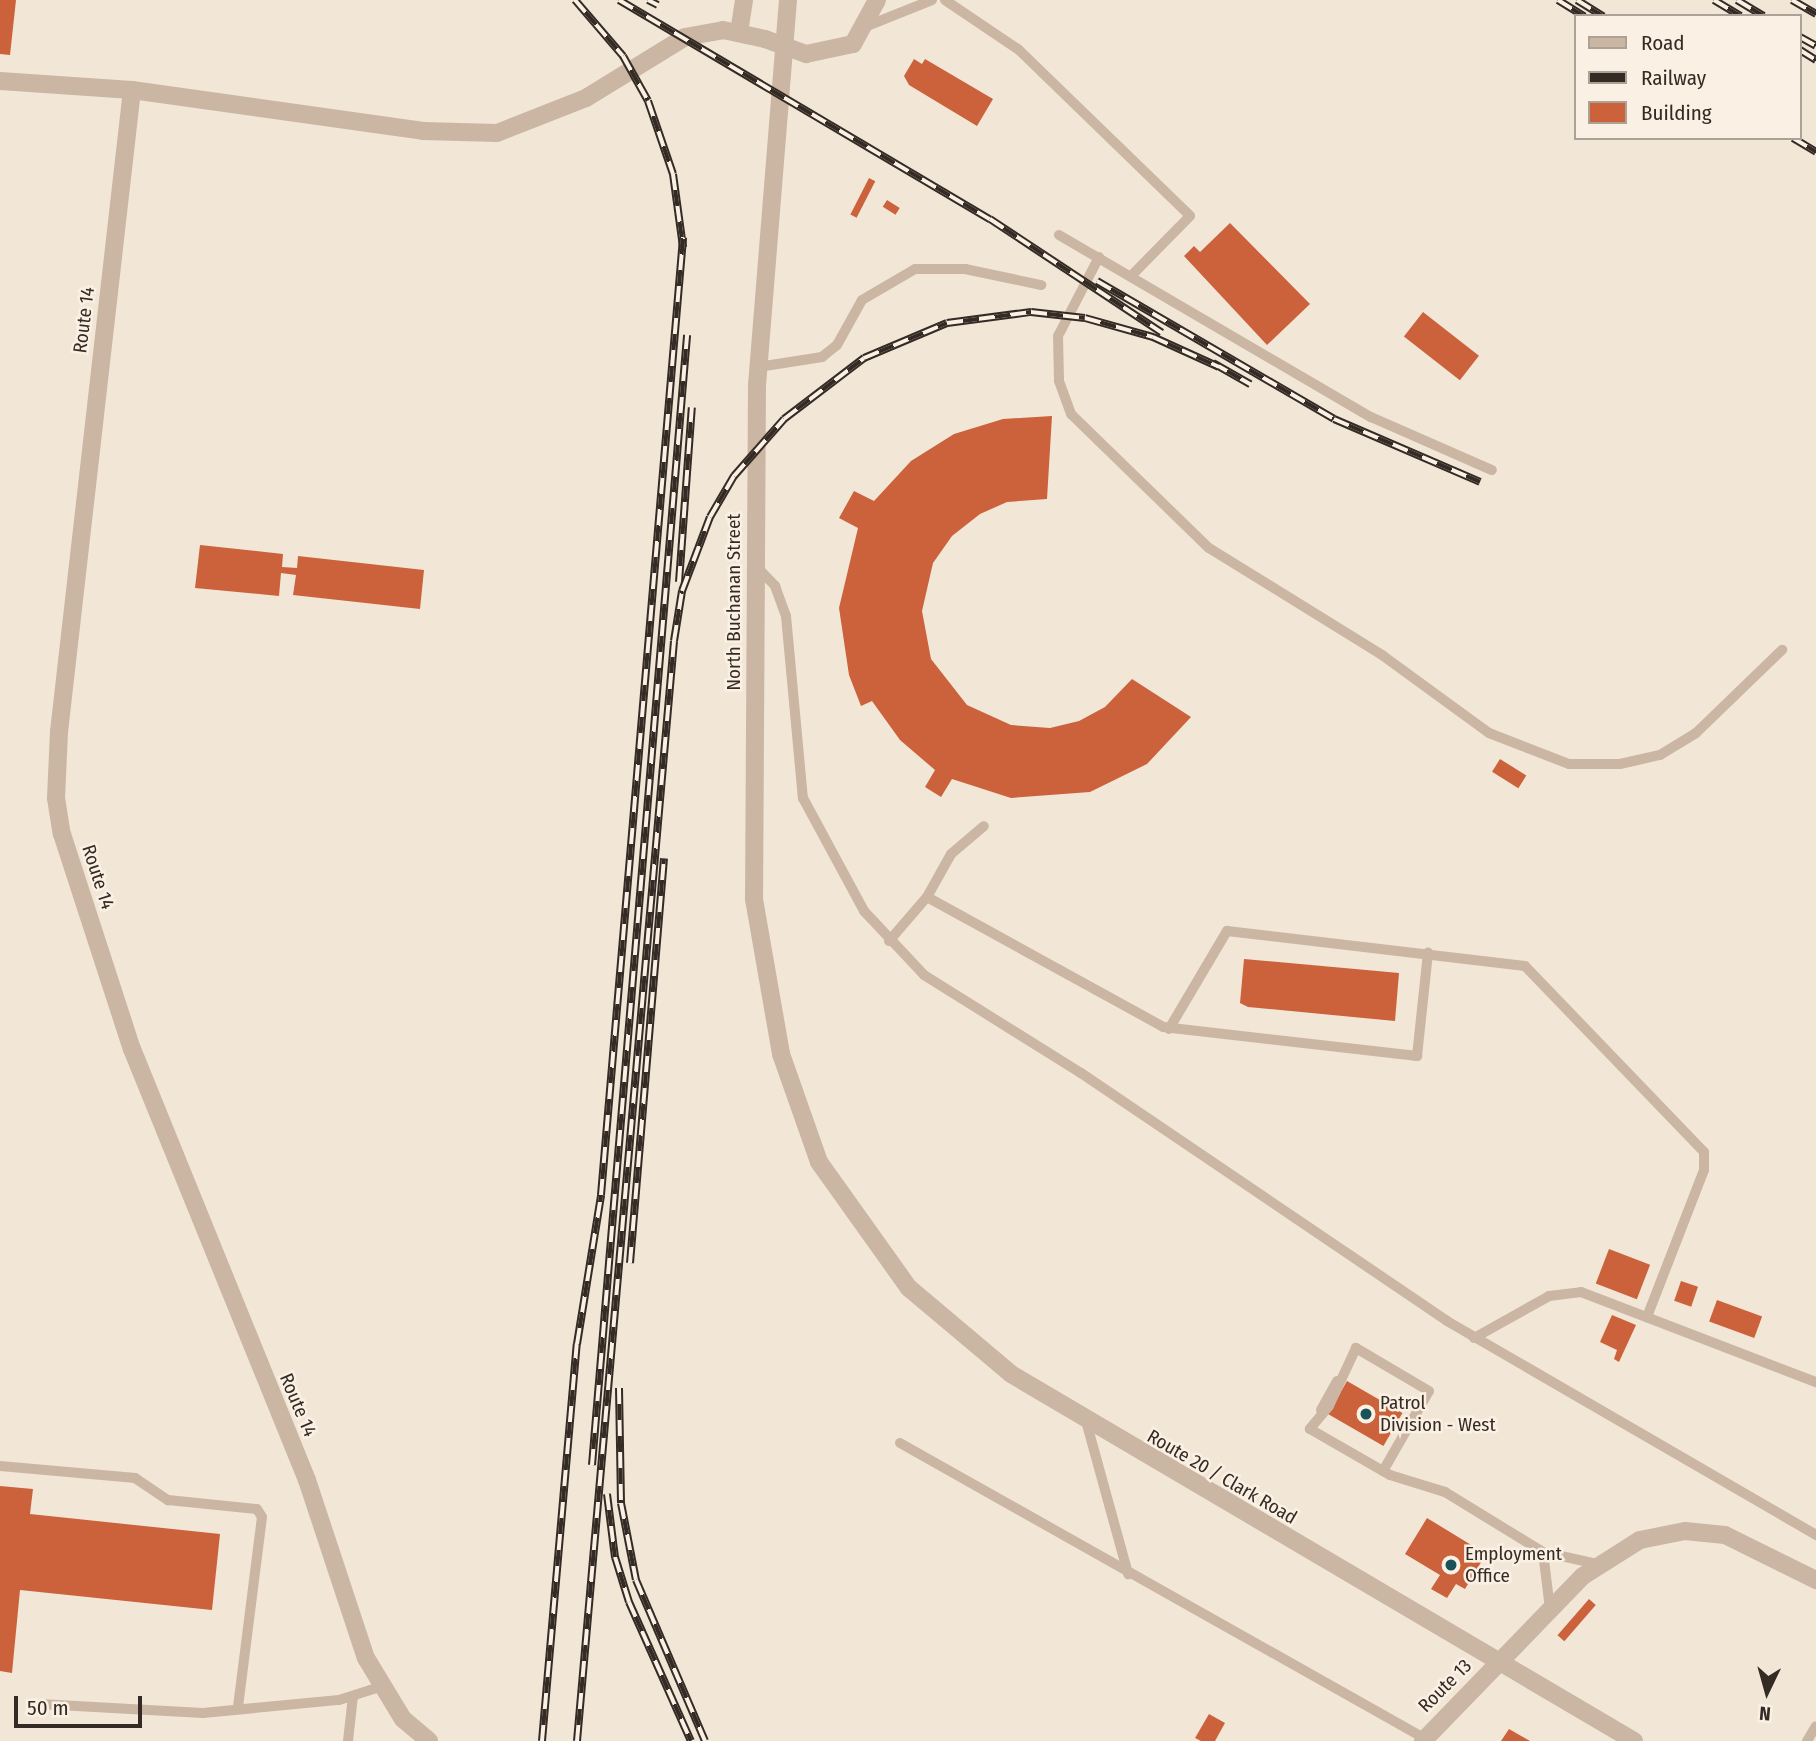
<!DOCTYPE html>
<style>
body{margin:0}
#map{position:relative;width:1816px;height:1741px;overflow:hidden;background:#f2e6d7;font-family:"Fira Sans Condensed",sans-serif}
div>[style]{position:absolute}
.building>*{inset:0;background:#cc623b;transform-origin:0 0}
.lane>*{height:10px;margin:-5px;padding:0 5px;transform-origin:5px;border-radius:5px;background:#cab6a3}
.street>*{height:18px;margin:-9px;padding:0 9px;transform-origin:9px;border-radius:9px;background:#cab6a3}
.rail>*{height:8px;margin-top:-4px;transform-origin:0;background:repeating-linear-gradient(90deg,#faf0e3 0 16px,#352b25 0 32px);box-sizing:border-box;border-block:2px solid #352b25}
.street-bridge>*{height:18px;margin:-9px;padding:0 9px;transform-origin:9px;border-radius:9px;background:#cab6a3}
.dots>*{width:19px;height:19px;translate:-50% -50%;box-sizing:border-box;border:4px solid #faf0e3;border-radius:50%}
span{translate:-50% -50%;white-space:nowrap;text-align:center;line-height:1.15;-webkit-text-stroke:5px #faf0e3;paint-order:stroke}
.street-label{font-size:19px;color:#352b25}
.poi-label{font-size:19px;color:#352b25}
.left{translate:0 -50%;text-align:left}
.legend{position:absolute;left:1574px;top:14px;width:228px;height:126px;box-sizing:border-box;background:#faf0e3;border:2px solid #aba197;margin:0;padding:9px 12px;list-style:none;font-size:21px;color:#352b25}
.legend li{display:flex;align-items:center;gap:14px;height:35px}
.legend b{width:35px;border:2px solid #aba197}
.north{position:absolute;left:1732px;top:1657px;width:70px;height:70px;-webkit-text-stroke:5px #faf0e3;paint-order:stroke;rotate:185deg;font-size:19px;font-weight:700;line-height:28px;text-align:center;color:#352b25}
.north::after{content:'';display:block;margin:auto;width:24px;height:32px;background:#352b25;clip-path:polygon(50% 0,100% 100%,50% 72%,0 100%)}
.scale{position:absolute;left:14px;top:1696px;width:128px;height:32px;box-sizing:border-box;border:4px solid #352b25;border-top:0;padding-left:9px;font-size:21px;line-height:24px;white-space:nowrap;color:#352b25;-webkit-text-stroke:5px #faf0e3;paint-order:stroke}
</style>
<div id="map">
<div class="building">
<i style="clip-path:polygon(0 0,16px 0,10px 55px,0 54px)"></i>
<i style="clip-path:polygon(914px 59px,922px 64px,925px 59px,993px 99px,977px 126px,909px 85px,904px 76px)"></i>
<i style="left:869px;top:178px;width:7px;height:41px;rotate:27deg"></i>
<i style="left:887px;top:200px;width:15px;height:8px;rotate:32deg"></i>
<i style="clip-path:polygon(1230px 223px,1310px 304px,1267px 345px,1184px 256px,1194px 246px,1200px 252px)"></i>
<i style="left:1423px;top:312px;width:71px;height:31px;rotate:38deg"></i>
<i style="clip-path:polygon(1052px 416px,1047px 499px,1007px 502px,980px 514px,952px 536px,933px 563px,922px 611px,931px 659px,967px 705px,1011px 725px,1050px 728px,1079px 721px,1105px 707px,1132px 679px,1191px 717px,1147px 764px,1090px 792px,1011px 798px,952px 779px,941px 797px,925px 787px,935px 770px,900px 740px,872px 701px,861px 706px,849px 675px,839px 608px,858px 528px,839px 518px,854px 491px,874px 501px,911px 461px,954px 434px,1003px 419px)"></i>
<i style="clip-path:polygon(200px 545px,283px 554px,282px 567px,297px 568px,298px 556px,424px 570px,420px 609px,293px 595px,296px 575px,281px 573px,279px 596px,195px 588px)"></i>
<i style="left:1500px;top:759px;width:31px;height:15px;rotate:32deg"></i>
<i style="clip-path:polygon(1244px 959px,1399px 973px,1395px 1021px,1248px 1007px,1240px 1003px)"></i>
<i style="left:1609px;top:1249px;width:44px;height:37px;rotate:21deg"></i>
<i style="left:1681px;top:1281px;width:18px;height:21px;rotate:19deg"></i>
<i style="left:1717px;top:1300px;width:48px;height:23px;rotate:20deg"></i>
<i style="clip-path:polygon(1612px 1315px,1636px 1325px,1619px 1362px,1614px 1359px,1617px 1350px,1600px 1342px)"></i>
<i style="left:1347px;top:1381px;width:64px;height:38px;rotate:30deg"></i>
<i style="clip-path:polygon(0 1486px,33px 1489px,30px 1514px,220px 1534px,212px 1610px,20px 1590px,12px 1673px,0 1671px)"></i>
<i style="clip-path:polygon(1427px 1518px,1486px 1554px,1465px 1589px,1456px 1584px,1447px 1598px,1431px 1589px,1440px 1575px,1405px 1554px)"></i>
<i style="left:1589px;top:1599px;width:9px;height:48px;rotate:41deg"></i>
<i style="clip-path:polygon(1209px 1714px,1225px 1723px,1215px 1741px,1201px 1741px,1195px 1738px)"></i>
<i style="clip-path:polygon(1509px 1729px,1530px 1741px,1501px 1741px)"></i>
</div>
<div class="lane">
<i style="left:945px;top:0;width:89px;rotate:34deg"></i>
<i style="left:1019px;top:50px;width:238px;rotate:44.1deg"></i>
<i style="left:1190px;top:216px;width:84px;rotate:134.5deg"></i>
<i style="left:867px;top:26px;width:70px;rotate:-21.8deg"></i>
<i style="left:1059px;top:235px;width:361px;rotate:30.3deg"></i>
<i style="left:1371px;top:417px;width:132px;rotate:23.7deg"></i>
<i style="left:1099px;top:257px;width:89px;rotate:117.4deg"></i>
<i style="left:1058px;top:336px;width:45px;rotate:88.7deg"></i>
<i style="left:1059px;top:381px;width:35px;rotate:70deg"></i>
<i style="left:1071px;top:414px;width:192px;rotate:44.2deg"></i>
<i style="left:1209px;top:548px;width:203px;rotate:31.7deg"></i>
<i style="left:1382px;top:655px;width:132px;rotate:36.1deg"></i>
<i style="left:1489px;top:733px;width:86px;rotate:21.2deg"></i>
<i style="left:1569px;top:764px;width:51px"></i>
<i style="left:1620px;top:764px;width:41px;rotate:-12.7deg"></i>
<i style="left:1660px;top:755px;width:42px;rotate:-31.4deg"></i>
<i style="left:1696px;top:733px;width:120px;rotate:-44deg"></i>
<i style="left:758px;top:367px;width:65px;rotate:-8.9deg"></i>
<i style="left:822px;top:357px;width:19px;rotate:-39deg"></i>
<i style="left:837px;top:345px;width:51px;rotate:-60.9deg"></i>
<i style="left:862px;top:300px;width:61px;rotate:-30.3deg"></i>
<i style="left:915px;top:269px;width:50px"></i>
<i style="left:965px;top:269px;width:78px;rotate:11.9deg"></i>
<i style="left:756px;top:566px;width:28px;rotate:46deg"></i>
<i style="left:775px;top:586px;width:32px;rotate:70deg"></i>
<i style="left:786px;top:616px;width:183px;rotate:84.7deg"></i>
<i style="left:803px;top:798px;width:128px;rotate:61.6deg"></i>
<i style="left:864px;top:911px;width:88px;rotate:46.8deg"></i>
<i style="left:924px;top:975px;width:185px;rotate:32deg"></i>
<i style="left:1081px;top:1073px;width:442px;rotate:34.1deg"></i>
<i style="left:1447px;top:1321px;width:427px;rotate:30.1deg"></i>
<i style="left:927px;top:897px;width:49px;rotate:-60.8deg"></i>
<i style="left:951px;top:854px;width:43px;rotate:-40.3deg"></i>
<i style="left:889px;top:941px;width:58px;rotate:-49.2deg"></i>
<i style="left:927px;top:897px;width:269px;rotate:28.8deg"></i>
<i style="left:1163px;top:1027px;width:256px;rotate:6.5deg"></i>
<i style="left:1417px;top:1056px;width:104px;rotate:-83.9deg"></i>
<i style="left:1169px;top:1029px;width:114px;rotate:-59.4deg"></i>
<i style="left:1227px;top:931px;width:300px;rotate:6.7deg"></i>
<i style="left:1525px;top:966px;width:258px;rotate:46.1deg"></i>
<i style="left:1704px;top:1152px;width:18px;rotate:90deg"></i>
<i style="left:1704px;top:1170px;width:158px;rotate:111.2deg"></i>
<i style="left:1474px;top:1338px;width:86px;rotate:-29.2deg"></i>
<i style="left:1549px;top:1296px;width:32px;rotate:-7deg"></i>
<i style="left:1581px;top:1292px;width:252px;rotate:21deg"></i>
<i style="left:1321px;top:1410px;width:33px;rotate:-61deg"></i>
<i style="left:1086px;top:1421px;width:159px;rotate:74.6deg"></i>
<i style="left:900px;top:1443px;width:601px;rotate:29.38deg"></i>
<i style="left:0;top:1466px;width:136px;rotate:5.1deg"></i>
<i style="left:135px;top:1478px;width:40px;rotate:34deg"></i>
<i style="left:168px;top:1500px;width:89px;rotate:5.8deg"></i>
<i style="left:257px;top:1509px;width:9px;rotate:58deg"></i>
<i style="left:262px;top:1517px;width:193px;rotate:97.2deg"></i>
<i style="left:1383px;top:1471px;width:92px;rotate:-60.1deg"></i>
<i style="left:1429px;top:1391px;width:85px;rotate:-149.5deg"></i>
<i style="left:1356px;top:1348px;width:64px;rotate:115deg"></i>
<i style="left:1329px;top:1406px;width:30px;rotate:130deg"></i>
<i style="left:1310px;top:1429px;width:92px;rotate:29.9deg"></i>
<i style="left:1390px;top:1475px;width:58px;rotate:17.2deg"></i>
<i style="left:1445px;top:1492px;width:115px;rotate:31.5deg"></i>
<i style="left:1550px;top:1609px;width:57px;rotate:-97deg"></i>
<i style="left:1543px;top:1552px;width:55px;rotate:12.5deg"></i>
<i style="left:40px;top:1704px;width:163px;rotate:3.2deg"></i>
<i style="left:203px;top:1713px;width:137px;rotate:-5.5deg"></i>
<i style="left:339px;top:1700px;width:46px;rotate:-17.7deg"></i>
<i style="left:348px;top:1741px;width:45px;rotate:-83.7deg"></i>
<i style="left:1807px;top:1741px;width:17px;rotate:-59deg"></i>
</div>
<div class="street">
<i style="left:788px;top:0;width:386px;rotate:94.6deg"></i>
<i style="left:757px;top:385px;width:514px;rotate:90.33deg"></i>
<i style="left:754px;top:899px;width:157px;rotate:80.1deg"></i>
<i style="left:781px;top:1054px;width:114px;rotate:70.6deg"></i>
<i style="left:819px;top:1162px;width:155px;rotate:54.5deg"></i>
<i style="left:909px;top:1288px;width:133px;rotate:40.1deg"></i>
<i style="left:1011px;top:1374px;width:723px;rotate:30.5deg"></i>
<i style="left:739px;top:32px;width:32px;rotate:-81deg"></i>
<i style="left:806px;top:54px;width:48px;rotate:-12deg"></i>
<i style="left:853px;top:44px;width:50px;rotate:-61.4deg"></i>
<i style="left:0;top:81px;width:132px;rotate:3.9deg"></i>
<i style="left:132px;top:90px;width:646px;rotate:96.49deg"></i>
<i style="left:59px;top:732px;width:66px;rotate:92.6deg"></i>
<i style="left:56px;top:798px;width:36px;rotate:81deg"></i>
<i style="left:62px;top:834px;width:226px;rotate:72deg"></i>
<i style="left:132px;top:1049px;width:465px;rotate:67.9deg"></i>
<i style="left:307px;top:1480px;width:188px;rotate:71.7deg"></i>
<i style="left:366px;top:1658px;width:71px;rotate:58.8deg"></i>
<i style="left:403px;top:1719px;width:34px;rotate:40deg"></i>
<i style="left:132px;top:90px;width:294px;rotate:8deg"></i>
<i style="left:423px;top:131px;width:74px;rotate:1.5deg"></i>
<i style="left:497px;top:133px;width:96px;rotate:-21.5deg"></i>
<i style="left:586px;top:98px;width:116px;rotate:-31.6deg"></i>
<i style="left:685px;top:37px;width:39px;rotate:-10deg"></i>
<i style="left:723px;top:30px;width:43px;rotate:12.1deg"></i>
<i style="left:1423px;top:1741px;width:230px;rotate:-45.9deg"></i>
<i style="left:1583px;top:1576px;width:67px;rotate:-32.3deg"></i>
<i style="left:1640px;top:1540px;width:46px;rotate:-11.3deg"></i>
<i style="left:1685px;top:1531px;width:40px;rotate:5.7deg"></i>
<i style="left:1725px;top:1535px;width:102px;rotate:26.3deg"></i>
</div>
<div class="rail">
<i style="left:575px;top:0;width:74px;rotate:49.4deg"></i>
<i style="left:623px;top:56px;width:51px;rotate:60.9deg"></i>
<i style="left:648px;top:101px;width:77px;rotate:71.1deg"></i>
<i style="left:673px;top:174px;width:74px;rotate:82.2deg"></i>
<i style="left:619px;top:0;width:431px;rotate:30.6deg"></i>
<i style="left:990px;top:219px;width:206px;rotate:33.5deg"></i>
<i style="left:648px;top:0;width:11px;rotate:27deg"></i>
<i style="left:1558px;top:0;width:31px;rotate:32deg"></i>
<i style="left:1577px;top:0;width:31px;rotate:32deg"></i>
<i style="left:1714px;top:0;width:31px;rotate:31deg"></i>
<i style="left:1737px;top:0;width:31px;rotate:31deg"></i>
<i style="left:1792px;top:0;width:28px;rotate:30deg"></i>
<i style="left:1800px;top:37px;width:18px;rotate:29deg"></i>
<i style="left:1800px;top:50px;width:19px;rotate:32deg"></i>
<i style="left:1793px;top:138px;width:27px;rotate:31deg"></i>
<i style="left:1097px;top:281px;width:274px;rotate:30.2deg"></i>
<i style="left:1334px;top:419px;width:159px;rotate:23.3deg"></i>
<i style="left:1213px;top:363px;width:43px;rotate:29.6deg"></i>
<i style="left:679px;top:582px;width:175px;rotate:-85.8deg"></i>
<i style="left:630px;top:1263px;width:406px;rotate:-85.2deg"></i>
<i style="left:619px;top:1388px;width:115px;rotate:89deg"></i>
<i style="left:621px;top:1503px;width:78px;rotate:79deg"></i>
<i style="left:636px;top:1580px;width:175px;rotate:66.8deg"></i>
<i style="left:592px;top:1465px;width:1134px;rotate:-85.19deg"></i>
<i style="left:607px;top:1494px;width:64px;rotate:82.8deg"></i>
<i style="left:615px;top:1557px;width:47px;rotate:72.7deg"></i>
<i style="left:629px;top:1602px;width:152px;rotate:66deg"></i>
<i style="left:542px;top:1741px;width:399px;rotate:-85deg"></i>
<i style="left:577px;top:1344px;width:151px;rotate:-80.8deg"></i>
<i style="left:601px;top:1195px;width:961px;rotate:-85.1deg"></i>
<i style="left:577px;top:1741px;width:1104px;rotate:-84.96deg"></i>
<i style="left:674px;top:641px;width:51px;rotate:-80.9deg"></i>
<i style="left:682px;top:591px;width:79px;rotate:-69.3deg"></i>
<i style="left:710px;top:517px;width:48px;rotate:-59.7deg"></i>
<i style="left:734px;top:476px;width:76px;rotate:-48.7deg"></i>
<i style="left:784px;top:419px;width:101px;rotate:-37.3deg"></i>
<i style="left:864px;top:358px;width:90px;rotate:-22.9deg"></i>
<i style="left:947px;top:323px;width:85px;rotate:-7.5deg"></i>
<i style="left:1031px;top:312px;width:54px;rotate:6.3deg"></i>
<i style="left:1085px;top:318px;width:71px;rotate:15.6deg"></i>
<i style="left:1153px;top:337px;width:72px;rotate:24.4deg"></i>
</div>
<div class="street-bridge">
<i style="left:765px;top:39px;width:44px;rotate:20.1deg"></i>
</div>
<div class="dots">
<i style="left:1366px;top:1414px;background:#195258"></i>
<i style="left:1451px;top:1565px;background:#195258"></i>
</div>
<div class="street-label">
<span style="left:84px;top:320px;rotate:-83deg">Route 14</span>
<span style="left:734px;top:602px;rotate:-90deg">North Buchanan Street</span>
<span style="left:98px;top:877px;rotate:72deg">Route 14</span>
<span style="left:298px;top:1405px;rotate:67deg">Route 14</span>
<span style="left:1222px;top:1477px;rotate:30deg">Route 20 / Clark Road</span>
<span style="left:1445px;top:1686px;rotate:-45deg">Route 13</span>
</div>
<div class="poi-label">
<span class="left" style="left:1380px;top:1414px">Patrol<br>Division - West</span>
<span class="left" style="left:1465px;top:1565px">Employment<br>Office</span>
</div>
<ul class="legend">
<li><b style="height:9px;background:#cab6a3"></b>Road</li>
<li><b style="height:9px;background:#352b25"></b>Railway</li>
<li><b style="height:19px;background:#cc623b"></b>Building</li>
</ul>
<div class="north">N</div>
<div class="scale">50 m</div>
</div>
